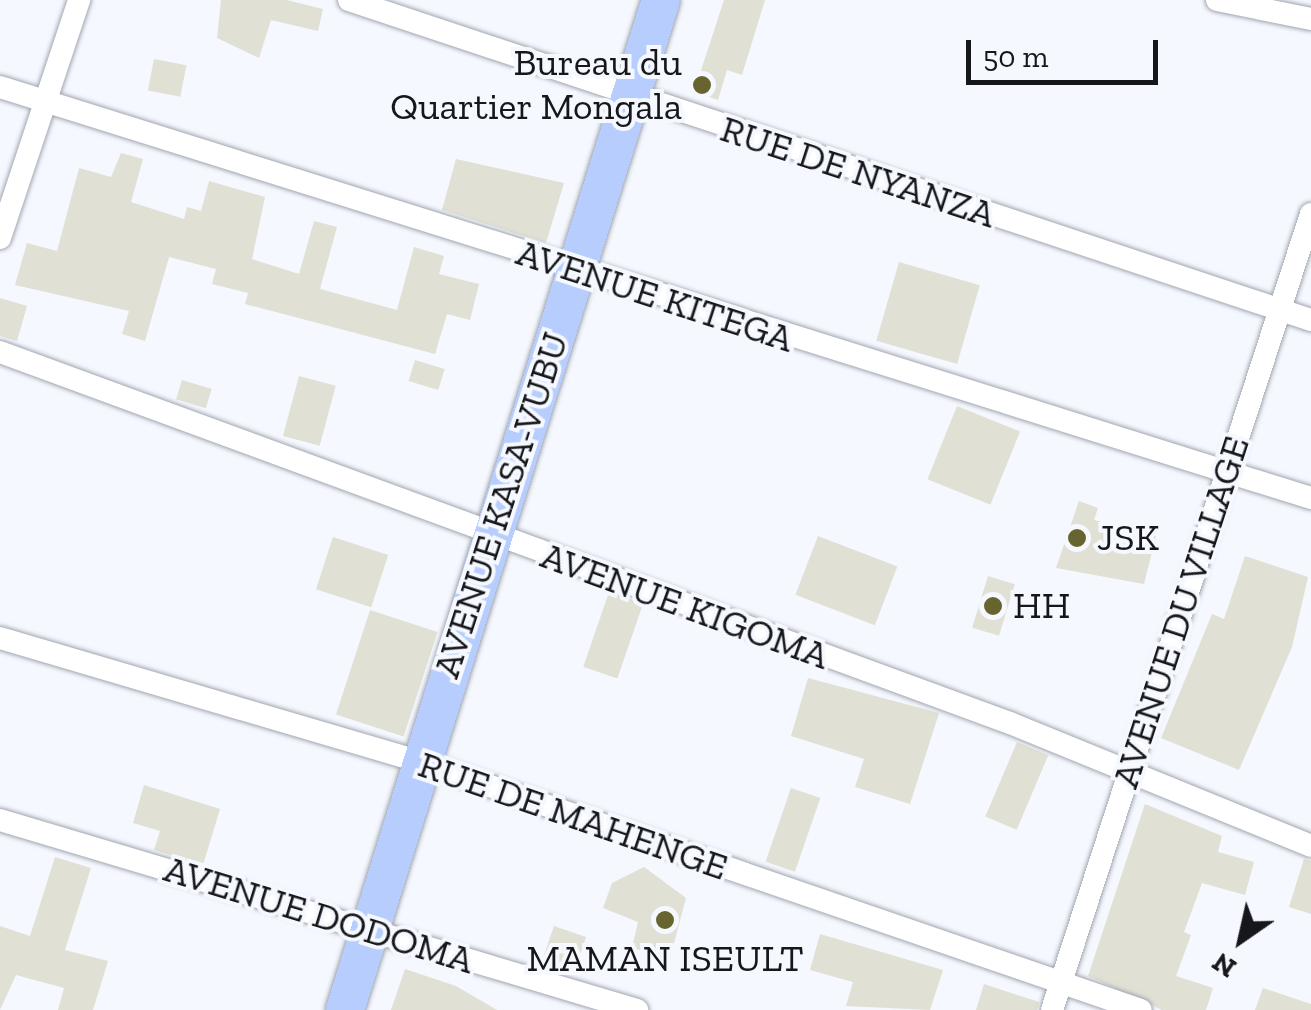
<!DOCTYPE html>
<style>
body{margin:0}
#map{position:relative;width:1311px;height:1010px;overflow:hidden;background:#f5f8fe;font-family:"Zilla Slab",serif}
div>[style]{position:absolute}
.building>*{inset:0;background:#e0e0d4;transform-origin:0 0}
.roads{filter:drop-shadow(0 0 2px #a1a6b0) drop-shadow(0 0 2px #a1a6b0)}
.street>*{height:22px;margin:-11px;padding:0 11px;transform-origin:11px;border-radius:11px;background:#fff}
.primary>*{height:38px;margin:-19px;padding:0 19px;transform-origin:19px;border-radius:19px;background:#b6cdfe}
.dots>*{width:28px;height:28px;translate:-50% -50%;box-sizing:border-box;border:5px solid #f5f8fe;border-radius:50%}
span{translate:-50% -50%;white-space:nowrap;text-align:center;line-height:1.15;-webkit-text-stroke:8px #f5f8fe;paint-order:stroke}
.poi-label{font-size:38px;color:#15171a}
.right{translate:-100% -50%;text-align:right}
.left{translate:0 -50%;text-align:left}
.street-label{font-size:38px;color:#15171a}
.north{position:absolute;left:1191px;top:890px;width:100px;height:100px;-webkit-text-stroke:8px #f5f8fe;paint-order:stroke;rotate:214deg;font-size:28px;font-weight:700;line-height:40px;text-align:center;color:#15171a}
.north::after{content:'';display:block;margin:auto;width:35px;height:45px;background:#15171a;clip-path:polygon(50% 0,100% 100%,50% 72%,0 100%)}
.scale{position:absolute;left:966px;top:40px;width:192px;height:45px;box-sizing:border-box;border:5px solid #15171a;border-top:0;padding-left:12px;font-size:30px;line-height:35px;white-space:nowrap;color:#15171a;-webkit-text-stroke:8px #f5f8fe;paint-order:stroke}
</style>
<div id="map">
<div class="building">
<i style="clip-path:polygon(221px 0,287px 0,323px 9px,318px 31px,271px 20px,259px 58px,217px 38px)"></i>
<i style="clip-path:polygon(724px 0,765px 0,742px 75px,727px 70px,718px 100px,694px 92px)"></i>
<i style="left:154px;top:59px;width:33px;height:32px;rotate:11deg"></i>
<i style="clip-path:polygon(121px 153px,143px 159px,131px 202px,184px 219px,187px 207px,201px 211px,209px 181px,265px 197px,252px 259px,299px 274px,314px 221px,337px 227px,320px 289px,397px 310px,414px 247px,444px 256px,439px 274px,479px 284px,470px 320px,447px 314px,435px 354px,245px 304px,248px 293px,212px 284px,216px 269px,169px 257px,145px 341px,122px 334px,129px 311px,15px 285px,27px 243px,57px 251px,79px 168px,111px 177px)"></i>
<i style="clip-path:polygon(456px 159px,564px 183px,546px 243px,442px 210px)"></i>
<i style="left:899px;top:262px;width:84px;height:82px;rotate:16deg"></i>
<i style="clip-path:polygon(0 298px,27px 306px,17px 341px,0 336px)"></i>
<i style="left:415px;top:360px;width:31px;height:22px;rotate:17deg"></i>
<i style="left:299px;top:376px;width:38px;height:62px;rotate:15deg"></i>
<i style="left:182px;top:380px;width:31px;height:20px;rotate:17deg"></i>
<i style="left:957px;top:406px;width:68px;height:79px;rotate:22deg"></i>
<i style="clip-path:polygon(1079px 501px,1098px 508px,1094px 520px,1156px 536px,1144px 584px,1056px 568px)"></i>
<i style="left:818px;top:536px;width:85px;height:63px;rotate:21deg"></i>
<i style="left:333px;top:537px;width:58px;height:55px;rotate:18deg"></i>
<i style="clip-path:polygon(1245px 556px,1308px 577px,1292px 647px,1239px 770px,1161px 738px,1212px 614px,1224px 619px)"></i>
<i style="left:988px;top:576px;width:28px;height:54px;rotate:17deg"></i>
<i style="left:609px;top:592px;width:36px;height:79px;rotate:19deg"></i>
<i style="left:370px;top:610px;width:71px;height:110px;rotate:18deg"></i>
<i style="clip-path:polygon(808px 678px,939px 713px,910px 804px,855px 787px,864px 759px,791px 736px)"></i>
<i style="left:1017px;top:742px;width:34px;height:81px;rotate:23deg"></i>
<i style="clip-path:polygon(144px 785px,220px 809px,203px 865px,154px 850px,160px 831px,133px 823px)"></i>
<i style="left:791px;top:788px;width:31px;height:78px;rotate:19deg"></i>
<i style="clip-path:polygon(1145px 804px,1222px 836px,1218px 852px,1254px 862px,1245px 895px,1202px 883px,1184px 932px,1191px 935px,1176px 976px,1213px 988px,1206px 1010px,1162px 1010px,1088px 976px)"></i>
<i style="clip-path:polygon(55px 857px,91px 868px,65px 950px,108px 961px,93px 1010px,58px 1010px,64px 988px,16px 975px,0 1010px,0 926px,30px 936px)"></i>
<i style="clip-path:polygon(1304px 859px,1311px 861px,1311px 914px,1289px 907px)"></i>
<i style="clip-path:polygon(644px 867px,686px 898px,670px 958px,632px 948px,638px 922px,603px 908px,612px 883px)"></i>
<i style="left:554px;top:926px;width:34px;height:32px;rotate:19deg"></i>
<i style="clip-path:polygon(820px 934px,943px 970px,930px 1010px,846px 1006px,853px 982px,810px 970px)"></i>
<i style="clip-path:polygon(405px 969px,456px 986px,497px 1010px,391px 1010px)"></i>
<i style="clip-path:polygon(984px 984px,1039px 1002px,1037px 1010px,976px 1010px)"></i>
<i style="clip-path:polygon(1263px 988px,1311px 1004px,1311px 1010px,1255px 1010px)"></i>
</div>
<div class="roads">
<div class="street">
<i style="left:349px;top:0;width:1014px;rotate:18.4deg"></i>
<i style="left:1217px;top:0;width:96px;rotate:11.4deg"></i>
<i style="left:0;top:87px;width:1374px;rotate:17.41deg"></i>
<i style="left:0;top:238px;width:251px;rotate:-71.6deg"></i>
<i style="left:0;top:352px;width:1076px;rotate:20.17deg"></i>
<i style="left:1010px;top:723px;width:325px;rotate:22.2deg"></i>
<i style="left:0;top:638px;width:438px;rotate:16.4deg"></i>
<i style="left:420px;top:762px;width:762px;rotate:18.98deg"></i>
<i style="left:0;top:820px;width:665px;rotate:16.61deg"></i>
<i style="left:1052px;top:1010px;width:837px;rotate:-71.98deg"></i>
</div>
<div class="primary">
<i style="left:345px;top:1010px;width:1058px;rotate:-72.63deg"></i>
</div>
</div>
<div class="dots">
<i style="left:702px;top:85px;background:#686430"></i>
<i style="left:1077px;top:538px;background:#686430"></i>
<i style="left:993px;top:606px;background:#686430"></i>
<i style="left:665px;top:920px;background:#686430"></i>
</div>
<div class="poi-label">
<span class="right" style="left:682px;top:85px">Bureau du<br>Quartier Mongala</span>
<span class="left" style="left:1097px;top:538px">JSK</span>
<span class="left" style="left:1013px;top:606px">HH</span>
<span style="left:665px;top:959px">MAMAN ISEULT</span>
</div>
<div class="street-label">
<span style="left:858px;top:172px;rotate:18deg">RUE DE NYANZA</span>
<span style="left:655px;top:296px;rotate:18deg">AVENUE KITEGA</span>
<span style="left:501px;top:505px;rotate:-72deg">AVENUE KASA-VUBU</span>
<span style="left:685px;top:606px;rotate:20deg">AVENUE KIGOMA</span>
<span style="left:1181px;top:612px;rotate:-72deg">AVENUE DU VILLAGE</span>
<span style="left:573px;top:816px;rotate:19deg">RUE DE MAHENGE</span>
<span style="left:319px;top:915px;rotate:17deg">AVENUE DODOMA</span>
</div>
<div class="north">N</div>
<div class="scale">50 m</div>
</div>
